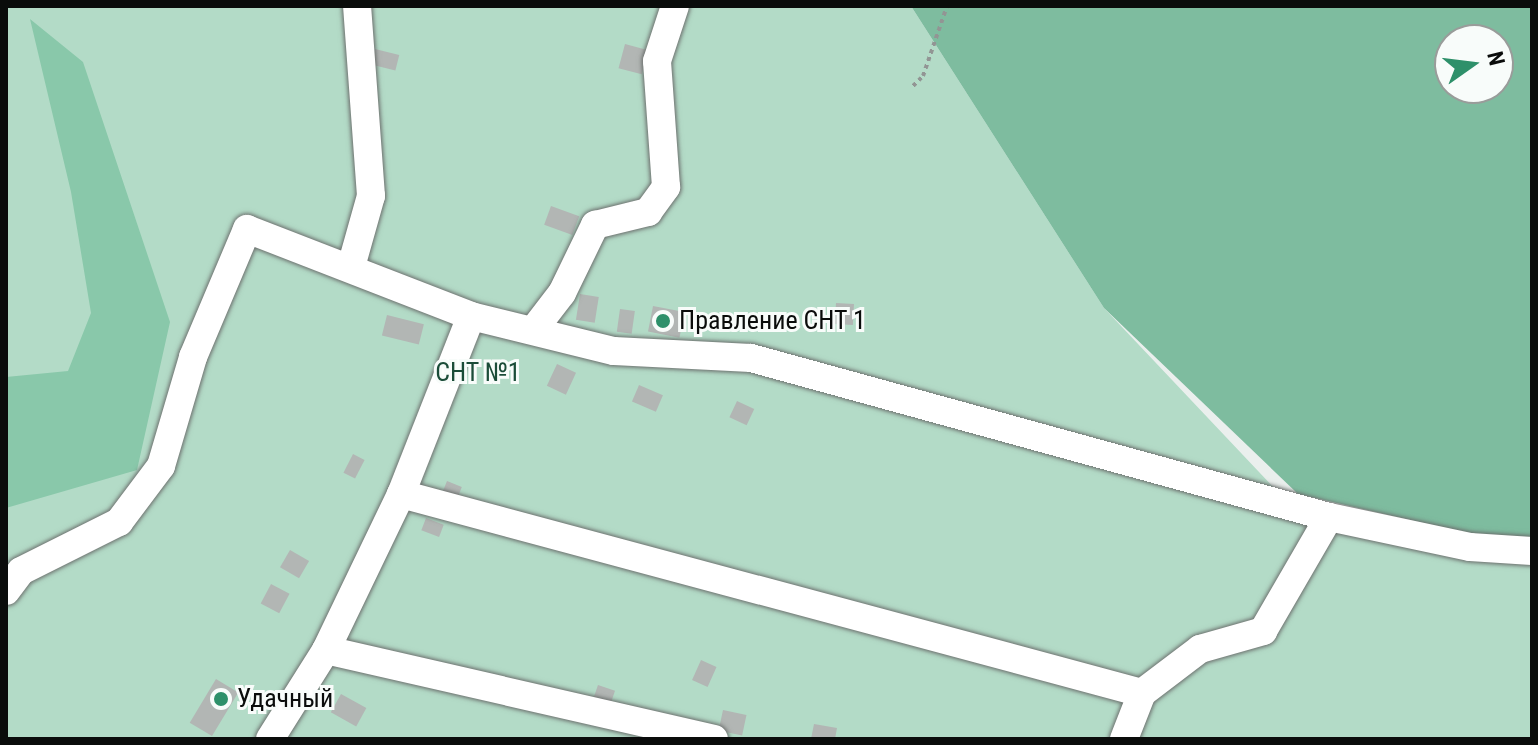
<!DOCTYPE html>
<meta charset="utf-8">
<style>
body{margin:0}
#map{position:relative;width:1538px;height:745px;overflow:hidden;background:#eaefed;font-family:"Roboto Condensed",sans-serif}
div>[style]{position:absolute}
.green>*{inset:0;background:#b3dbc7}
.forest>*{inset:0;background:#7ebc9f}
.water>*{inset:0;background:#89c8aa}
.building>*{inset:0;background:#b2b6b4;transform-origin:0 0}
.path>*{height:4px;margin-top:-2px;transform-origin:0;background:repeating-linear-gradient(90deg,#929594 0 4px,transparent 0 8px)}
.roads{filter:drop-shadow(0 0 2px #6d716f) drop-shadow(0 0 2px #6d716f)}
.minor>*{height:28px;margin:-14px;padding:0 14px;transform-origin:14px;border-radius:14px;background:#fff}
.dots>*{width:22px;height:22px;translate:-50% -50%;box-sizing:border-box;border:4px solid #f8fcfa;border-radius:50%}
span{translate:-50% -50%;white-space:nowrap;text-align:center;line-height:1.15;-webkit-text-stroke:6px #f8fcfa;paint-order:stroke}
.poi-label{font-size:26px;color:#0a0c0b}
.left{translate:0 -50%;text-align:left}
.park-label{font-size:26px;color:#1b4c38}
.frame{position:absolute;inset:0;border:8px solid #0a0c0b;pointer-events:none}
.north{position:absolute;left:1434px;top:24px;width:80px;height:80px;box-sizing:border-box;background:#f8fcfa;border:2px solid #999c9a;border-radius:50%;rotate:76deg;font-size:22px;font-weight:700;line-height:32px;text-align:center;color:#0a0c0b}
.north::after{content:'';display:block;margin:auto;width:28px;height:36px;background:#2e906a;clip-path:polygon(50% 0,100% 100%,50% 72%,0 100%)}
</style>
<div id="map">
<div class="green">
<i style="clip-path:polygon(6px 6px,911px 6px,1104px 308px,1292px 507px,1532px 553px,1532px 739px,6px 739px)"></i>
</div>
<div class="forest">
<i style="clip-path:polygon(evenodd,911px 6px,1532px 6px,1532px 537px,1475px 535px,1298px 494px,1104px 308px,911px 6px,1450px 40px,1498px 40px,1498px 88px,1450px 88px,1450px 40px)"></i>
</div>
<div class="water">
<i style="clip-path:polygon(30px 19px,83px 62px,170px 322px,137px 470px,6px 508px,6px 377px,68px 371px,91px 313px,71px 192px)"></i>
</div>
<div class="building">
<i style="left:625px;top:44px;width:24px;height:25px;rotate:15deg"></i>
<i style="left:375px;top:49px;width:25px;height:16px;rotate:14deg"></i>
<i style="left:551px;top:206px;width:30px;height:20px;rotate:20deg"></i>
<i style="left:580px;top:294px;width:19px;height:26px;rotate:9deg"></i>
<i style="left:836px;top:303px;width:18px;height:21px;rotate:3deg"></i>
<i style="left:653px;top:306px;width:32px;height:26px;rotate:11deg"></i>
<i style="left:620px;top:309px;width:15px;height:23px;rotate:8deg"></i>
<i style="left:387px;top:315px;width:38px;height:21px;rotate:14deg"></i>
<i style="left:557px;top:364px;width:21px;height:24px;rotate:25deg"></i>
<i style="left:639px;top:385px;width:26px;height:18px;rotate:23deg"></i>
<i style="left:737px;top:401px;width:19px;height:18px;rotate:25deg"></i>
<i style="left:353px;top:454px;width:13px;height:21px;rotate:27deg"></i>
<i style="left:447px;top:481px;width:16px;height:22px;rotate:22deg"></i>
<i style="left:426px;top:518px;width:19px;height:13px;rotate:21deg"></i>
<i style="left:290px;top:550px;width:22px;height:20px;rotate:30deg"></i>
<i style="left:271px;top:584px;width:21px;height:22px;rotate:28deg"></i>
<i style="left:701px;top:660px;width:17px;height:22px;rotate:24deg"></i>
<i style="left:216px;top:679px;width:26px;height:51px;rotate:31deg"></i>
<i style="left:598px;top:685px;width:18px;height:17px;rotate:19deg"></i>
<i style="left:341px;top:694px;width:29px;height:21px;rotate:29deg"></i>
<i style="left:723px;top:710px;width:24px;height:21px;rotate:12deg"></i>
<i style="clip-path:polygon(814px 724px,837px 728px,835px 739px,811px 739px)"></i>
</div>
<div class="path">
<i style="left:913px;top:86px;width:14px;rotate:-45deg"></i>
<i style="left:923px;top:76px;width:74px;rotate:-71.1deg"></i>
</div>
<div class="roads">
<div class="minor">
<i style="left:351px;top:267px;width:74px;rotate:-74.3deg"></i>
<i style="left:371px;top:196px;width:191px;rotate:-94.2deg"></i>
<i style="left:535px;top:328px;width:44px;rotate:-52.4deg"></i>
<i style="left:562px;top:293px;width:76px;rotate:-64.1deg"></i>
<i style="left:595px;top:225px;width:55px;rotate:-13.8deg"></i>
<i style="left:648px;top:212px;width:31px;rotate:-54deg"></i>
<i style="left:666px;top:187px;width:126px;rotate:-94.1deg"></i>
<i style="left:657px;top:61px;width:58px;rotate:-71.9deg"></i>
<i style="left:401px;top:494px;width:767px;rotate:15.03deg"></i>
<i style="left:6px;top:591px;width:25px;rotate:-53deg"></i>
<i style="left:21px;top:571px;width:110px;rotate:-26.6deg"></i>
<i style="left:119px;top:522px;width:70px;rotate:-53.1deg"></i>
<i style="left:161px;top:466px;width:114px;rotate:-73.6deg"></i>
<i style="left:193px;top:357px;width:139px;rotate:-67.1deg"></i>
<i style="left:247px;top:229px;width:240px;rotate:21.2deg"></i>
<i style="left:326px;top:650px;width:398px;rotate:12.9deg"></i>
<i style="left:270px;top:739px;width:105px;rotate:-57.8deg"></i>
<i style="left:326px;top:650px;width:173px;rotate:-64.3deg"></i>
<i style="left:401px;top:494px;width:191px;rotate:-68.5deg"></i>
<i style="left:471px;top:316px;width:147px;rotate:13.8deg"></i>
<i style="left:614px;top:351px;width:137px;rotate:2.9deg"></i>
<i style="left:751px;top:358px;width:599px;rotate:15.38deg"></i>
<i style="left:1329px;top:517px;width:144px;rotate:12deg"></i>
<i style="left:1470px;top:547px;width:62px;rotate:3.7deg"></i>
<i style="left:1124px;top:739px;width:49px;rotate:-68.6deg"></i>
<i style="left:1142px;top:693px;width:73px;rotate:-37.2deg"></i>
<i style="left:1200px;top:649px;width:66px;rotate:-15.9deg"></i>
<i style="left:1263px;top:631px;width:132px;rotate:-59.9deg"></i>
</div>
</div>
<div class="dots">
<i style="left:663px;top:321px;background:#2e906a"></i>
<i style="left:221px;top:699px;background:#2e906a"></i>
</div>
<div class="poi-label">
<span class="left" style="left:679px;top:321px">Правление СНТ 1</span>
<span class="left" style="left:237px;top:699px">Удачный</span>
</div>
<div class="park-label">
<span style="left:478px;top:373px">СНТ №1</span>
</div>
<div class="frame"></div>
<div class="north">N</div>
</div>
